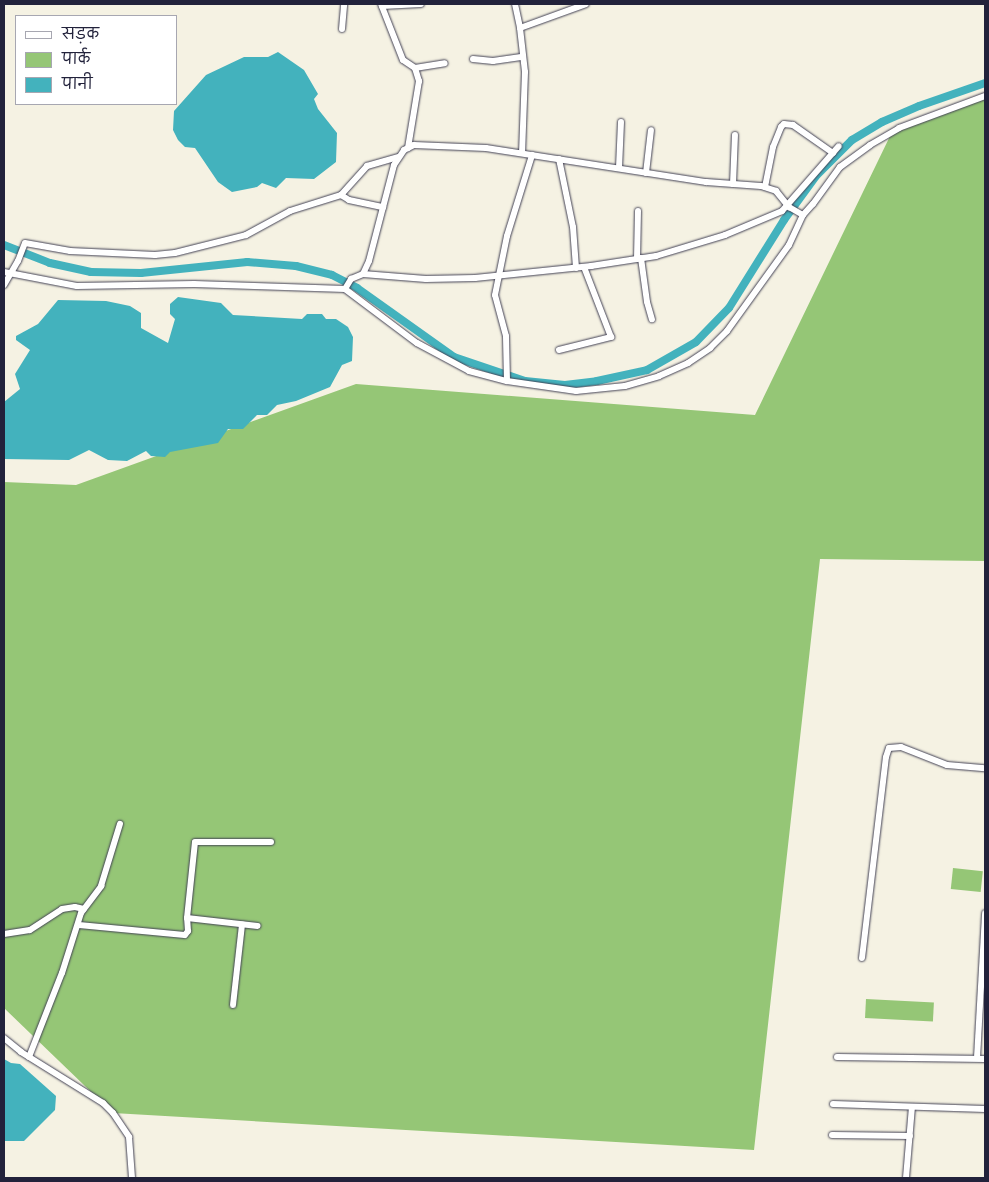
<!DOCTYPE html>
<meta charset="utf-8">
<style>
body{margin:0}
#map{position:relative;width:989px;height:1182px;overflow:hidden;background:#f5f2e3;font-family:Mali,"Playpen Sans Deva",sans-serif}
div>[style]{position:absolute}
.green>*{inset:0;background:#95c676;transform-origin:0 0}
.water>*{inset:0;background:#43b2bd}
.canal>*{height:8px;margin:-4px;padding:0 4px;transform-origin:4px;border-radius:4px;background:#43b2bd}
.roads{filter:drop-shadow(0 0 1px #424154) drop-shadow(0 0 1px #424154)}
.street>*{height:6px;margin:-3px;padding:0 3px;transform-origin:3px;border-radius:3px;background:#fff}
span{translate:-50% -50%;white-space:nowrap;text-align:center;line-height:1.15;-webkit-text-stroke:4.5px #fff;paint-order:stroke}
.frame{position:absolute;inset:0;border:5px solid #22223b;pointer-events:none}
.legend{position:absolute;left:15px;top:15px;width:162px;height:90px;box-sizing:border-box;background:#fff;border:1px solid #a7a7b1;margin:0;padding:6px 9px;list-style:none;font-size:15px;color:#22223b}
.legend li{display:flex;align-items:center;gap:10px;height:25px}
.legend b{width:25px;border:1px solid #a7a7b1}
</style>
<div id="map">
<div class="green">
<i style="clip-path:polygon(985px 97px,985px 561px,820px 559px,754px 1150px,113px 1113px,4px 1008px,4px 482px,76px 485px,356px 384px,755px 415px,892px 132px)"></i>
<i style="left:953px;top:868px;width:30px;height:21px;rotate:6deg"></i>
<i style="left:866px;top:999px;width:68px;height:19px;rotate:3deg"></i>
</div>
<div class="water">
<i style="clip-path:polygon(278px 52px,304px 70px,318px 94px,314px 99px,318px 109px,337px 133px,336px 162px,314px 179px,286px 178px,276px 188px,262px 183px,257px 187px,232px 192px,218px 182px,195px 148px,185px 147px,178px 140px,173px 130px,174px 111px,206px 75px,244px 57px,268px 57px)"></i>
<i style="clip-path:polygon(178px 297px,221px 303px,233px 315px,302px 319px,307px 314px,322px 314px,326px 319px,336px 319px,348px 327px,353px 337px,352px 361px,342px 365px,330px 387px,296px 401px,277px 405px,267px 415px,257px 415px,243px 429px,228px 429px,218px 443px,170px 452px,165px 457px,151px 456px,146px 451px,127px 461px,108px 460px,89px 450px,69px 460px,4px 459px,4px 402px,20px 389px,15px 374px,30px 350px,16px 340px,16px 336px,38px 324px,58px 300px,106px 301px,130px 306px,141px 313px,141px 328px,168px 343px,175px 319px,170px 314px,170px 304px)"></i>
<i style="clip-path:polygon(4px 1059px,11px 1063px,20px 1064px,56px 1096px,55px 1110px,24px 1141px,4px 1141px)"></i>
</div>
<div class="canal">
<i style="left:4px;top:245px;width:49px;rotate:21.4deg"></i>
<i style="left:50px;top:263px;width:42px;rotate:12.4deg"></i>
<i style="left:91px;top:272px;width:50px;rotate:1.1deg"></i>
<i style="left:141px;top:273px;width:107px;rotate:-5.9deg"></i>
<i style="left:247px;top:262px;width:49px;rotate:4.7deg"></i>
<i style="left:296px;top:266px;width:37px;rotate:14deg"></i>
<i style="left:332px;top:275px;width:28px;rotate:27deg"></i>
<i style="left:357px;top:288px;width:119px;rotate:35.4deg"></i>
<i style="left:454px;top:357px;width:75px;rotate:18.7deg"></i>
<i style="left:525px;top:381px;width:40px;rotate:5.7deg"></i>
<i style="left:565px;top:385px;width:32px;rotate:-7deg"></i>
<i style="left:597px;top:381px;width:51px;rotate:-12.4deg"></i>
<i style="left:647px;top:370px;width:56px;rotate:-29.7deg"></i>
<i style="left:696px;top:342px;width:47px;rotate:-45.9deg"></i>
<i style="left:729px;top:308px;width:104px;rotate:-58deg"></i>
<i style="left:784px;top:220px;width:54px;rotate:-54deg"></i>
<i style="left:816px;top:176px;width:51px;rotate:-45deg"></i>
<i style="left:852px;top:140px;width:35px;rotate:-31deg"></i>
<i style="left:882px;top:122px;width:40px;rotate:-23.4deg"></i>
<i style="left:919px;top:106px;width:70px;rotate:-19.2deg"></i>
</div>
<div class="roads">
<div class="street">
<i style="left:381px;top:4px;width:60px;rotate:68.6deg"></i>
<i style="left:403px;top:60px;width:14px;rotate:34deg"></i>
<i style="left:415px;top:68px;width:14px;rotate:73deg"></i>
<i style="left:419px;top:81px;width:68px;rotate:99.3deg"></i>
<i style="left:515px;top:4px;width:25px;rotate:78deg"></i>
<i style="left:520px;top:28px;width:44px;rotate:83.5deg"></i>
<i style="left:525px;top:72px;width:81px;rotate:92.1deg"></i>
<i style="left:382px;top:6px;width:39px;rotate:-3deg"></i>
<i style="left:520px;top:28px;width:70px;rotate:-20deg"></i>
<i style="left:342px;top:29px;width:25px;rotate:-85deg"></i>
<i style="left:473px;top:59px;width:20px;rotate:6deg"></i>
<i style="left:493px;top:61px;width:30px;rotate:-8deg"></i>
<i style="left:415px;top:68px;width:30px;rotate:-9deg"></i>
<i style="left:559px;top:159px;width:69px;rotate:78.4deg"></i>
<i style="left:573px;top:227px;width:41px;rotate:85.8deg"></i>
<i style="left:619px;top:168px;width:46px;rotate:-87.5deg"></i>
<i style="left:646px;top:173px;width:43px;rotate:-83.4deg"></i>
<i style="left:733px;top:184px;width:49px;rotate:-87.7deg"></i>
<i style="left:765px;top:187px;width:41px;rotate:-78.7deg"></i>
<i style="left:773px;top:147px;width:22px;rotate:-68deg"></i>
<i style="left:781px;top:127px;width:4px;rotate:-45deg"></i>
<i style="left:784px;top:124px;width:9px;rotate:6deg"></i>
<i style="left:793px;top:125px;width:49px;rotate:35deg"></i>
<i style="left:341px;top:195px;width:9px;rotate:32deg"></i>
<i style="left:349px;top:200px;width:35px;rotate:12deg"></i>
<i style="left:641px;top:258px;width:44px;rotate:82.2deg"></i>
<i style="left:647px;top:302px;width:18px;rotate:74deg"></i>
<i style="left:637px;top:259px;width:48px;rotate:-88.8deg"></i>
<i style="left:4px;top:272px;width:74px;rotate:10.9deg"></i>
<i style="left:77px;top:286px;width:117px;rotate:-1deg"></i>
<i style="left:194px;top:284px;width:151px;rotate:1.9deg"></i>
<i style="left:345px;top:289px;width:90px;rotate:36.9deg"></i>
<i style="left:417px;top:343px;width:59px;rotate:28.3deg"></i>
<i style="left:469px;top:371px;width:39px;rotate:15deg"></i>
<i style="left:507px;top:381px;width:70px;rotate:8.2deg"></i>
<i style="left:576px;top:391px;width:49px;rotate:-5.8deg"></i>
<i style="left:625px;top:386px;width:35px;rotate:-16deg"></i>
<i style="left:659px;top:376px;width:32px;rotate:-24deg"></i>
<i style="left:688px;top:363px;width:27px;rotate:-34deg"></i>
<i style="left:710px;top:348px;width:24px;rotate:-45deg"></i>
<i style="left:727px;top:331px;width:106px;rotate:-54.2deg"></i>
<i style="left:789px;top:245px;width:33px;rotate:-65deg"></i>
<i style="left:803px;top:215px;width:15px;rotate:-48deg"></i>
<i style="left:813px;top:204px;width:46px;rotate:-53.9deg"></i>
<i style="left:840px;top:167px;width:37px;rotate:-36deg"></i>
<i style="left:870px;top:145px;width:34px;rotate:-30deg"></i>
<i style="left:899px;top:128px;width:92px;rotate:-20.4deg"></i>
<i style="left:363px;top:274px;width:14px;rotate:-65deg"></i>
<i style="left:369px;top:261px;width:99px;rotate:-75.4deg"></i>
<i style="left:394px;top:165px;width:18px;rotate:-56deg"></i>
<i style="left:404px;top:150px;width:11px;rotate:-27deg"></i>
<i style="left:414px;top:145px;width:72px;rotate:2.4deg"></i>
<i style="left:486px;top:148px;width:223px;rotate:8.8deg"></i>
<i style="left:706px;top:182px;width:55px;rotate:4.2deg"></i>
<i style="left:761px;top:186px;width:16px;rotate:18deg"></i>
<i style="left:776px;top:191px;width:21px;rotate:51deg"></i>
<i style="left:789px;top:207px;width:16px;rotate:30deg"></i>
<i style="left:4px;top:285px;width:28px;rotate:-60deg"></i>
<i style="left:18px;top:261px;width:19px;rotate:-69deg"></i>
<i style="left:25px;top:243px;width:46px;rotate:10.1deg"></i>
<i style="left:70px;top:251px;width:85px;rotate:2.7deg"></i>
<i style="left:155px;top:255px;width:20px;rotate:-6deg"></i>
<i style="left:175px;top:253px;width:73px;rotate:-14.2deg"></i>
<i style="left:246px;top:235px;width:50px;rotate:-28.6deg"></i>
<i style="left:290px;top:211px;width:53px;rotate:-17.4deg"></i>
<i style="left:341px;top:195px;width:39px;rotate:-48deg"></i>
<i style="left:367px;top:166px;width:32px;rotate:-16deg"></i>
<i style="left:345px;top:289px;width:12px;rotate:-59deg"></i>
<i style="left:351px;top:279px;width:13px;rotate:-23deg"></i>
<i style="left:363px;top:274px;width:63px;rotate:4.5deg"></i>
<i style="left:426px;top:279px;width:49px;rotate:-1.2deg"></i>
<i style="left:475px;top:278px;width:117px;rotate:-5.9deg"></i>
<i style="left:591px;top:266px;width:66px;rotate:-8.7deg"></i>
<i style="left:656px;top:256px;width:72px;rotate:-16.9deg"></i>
<i style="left:725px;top:235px;width:62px;rotate:-22.8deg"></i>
<i style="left:782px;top:211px;width:86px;rotate:-48.8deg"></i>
<i style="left:559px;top:350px;width:54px;rotate:-14deg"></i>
<i style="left:611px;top:337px;width:75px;rotate:-111.1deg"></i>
<i style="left:507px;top:381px;width:45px;rotate:-91.3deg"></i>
<i style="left:506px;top:336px;width:42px;rotate:-105deg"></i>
<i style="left:495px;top:295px;width:60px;rotate:-78.5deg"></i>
<i style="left:507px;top:236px;width:85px;rotate:-72.8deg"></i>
<i style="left:187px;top:918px;width:71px;rotate:6.4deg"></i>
<i style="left:79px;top:925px;width:106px;rotate:5.4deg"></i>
<i style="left:185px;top:935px;width:5px;rotate:-53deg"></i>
<i style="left:188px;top:931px;width:13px;rotate:-94deg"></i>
<i style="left:187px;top:918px;width:76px;rotate:-84deg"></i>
<i style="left:195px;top:842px;width:76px"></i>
<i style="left:4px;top:934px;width:26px;rotate:-9deg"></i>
<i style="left:30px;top:930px;width:38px;rotate:-33deg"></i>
<i style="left:62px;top:909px;width:13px;rotate:-9deg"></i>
<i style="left:75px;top:907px;width:9px;rotate:13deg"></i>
<i style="left:862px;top:958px;width:202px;rotate:-83.2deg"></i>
<i style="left:886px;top:757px;width:9px;rotate:-72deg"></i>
<i style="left:889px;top:748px;width:12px;rotate:-5deg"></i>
<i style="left:901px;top:747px;width:49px;rotate:21.4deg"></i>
<i style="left:947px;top:765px;width:38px;rotate:5deg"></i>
<i style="left:233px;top:1005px;width:81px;rotate:-83.6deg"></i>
<i style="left:4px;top:1038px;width:22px;rotate:39deg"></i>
<i style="left:21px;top:1052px;width:97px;rotate:31.9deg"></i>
<i style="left:103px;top:1103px;width:14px;rotate:45deg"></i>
<i style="left:113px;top:1113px;width:29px;rotate:56deg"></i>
<i style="left:129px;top:1137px;width:41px;rotate:85.8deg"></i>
<i style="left:29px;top:1057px;width:90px;rotate:-68.6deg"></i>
<i style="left:62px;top:973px;width:63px;rotate:-72.4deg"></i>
<i style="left:81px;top:913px;width:34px;rotate:-53deg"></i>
<i style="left:101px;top:886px;width:65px;rotate:-73deg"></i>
<i style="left:837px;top:1057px;width:148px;rotate:0.8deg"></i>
<i style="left:977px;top:1058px;width:145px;rotate:-86.8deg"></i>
<i style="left:833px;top:1104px;width:152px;rotate:1.9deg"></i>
<i style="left:832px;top:1135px;width:78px;rotate:0.7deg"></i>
<i style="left:906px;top:1178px;width:71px;rotate:-85.2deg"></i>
</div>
</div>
<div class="frame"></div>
<ul class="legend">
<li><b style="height:6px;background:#fff"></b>सड़क</li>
<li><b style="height:14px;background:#95c676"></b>पार्क</li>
<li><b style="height:14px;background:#43b2bd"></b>पानी</li>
</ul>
</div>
